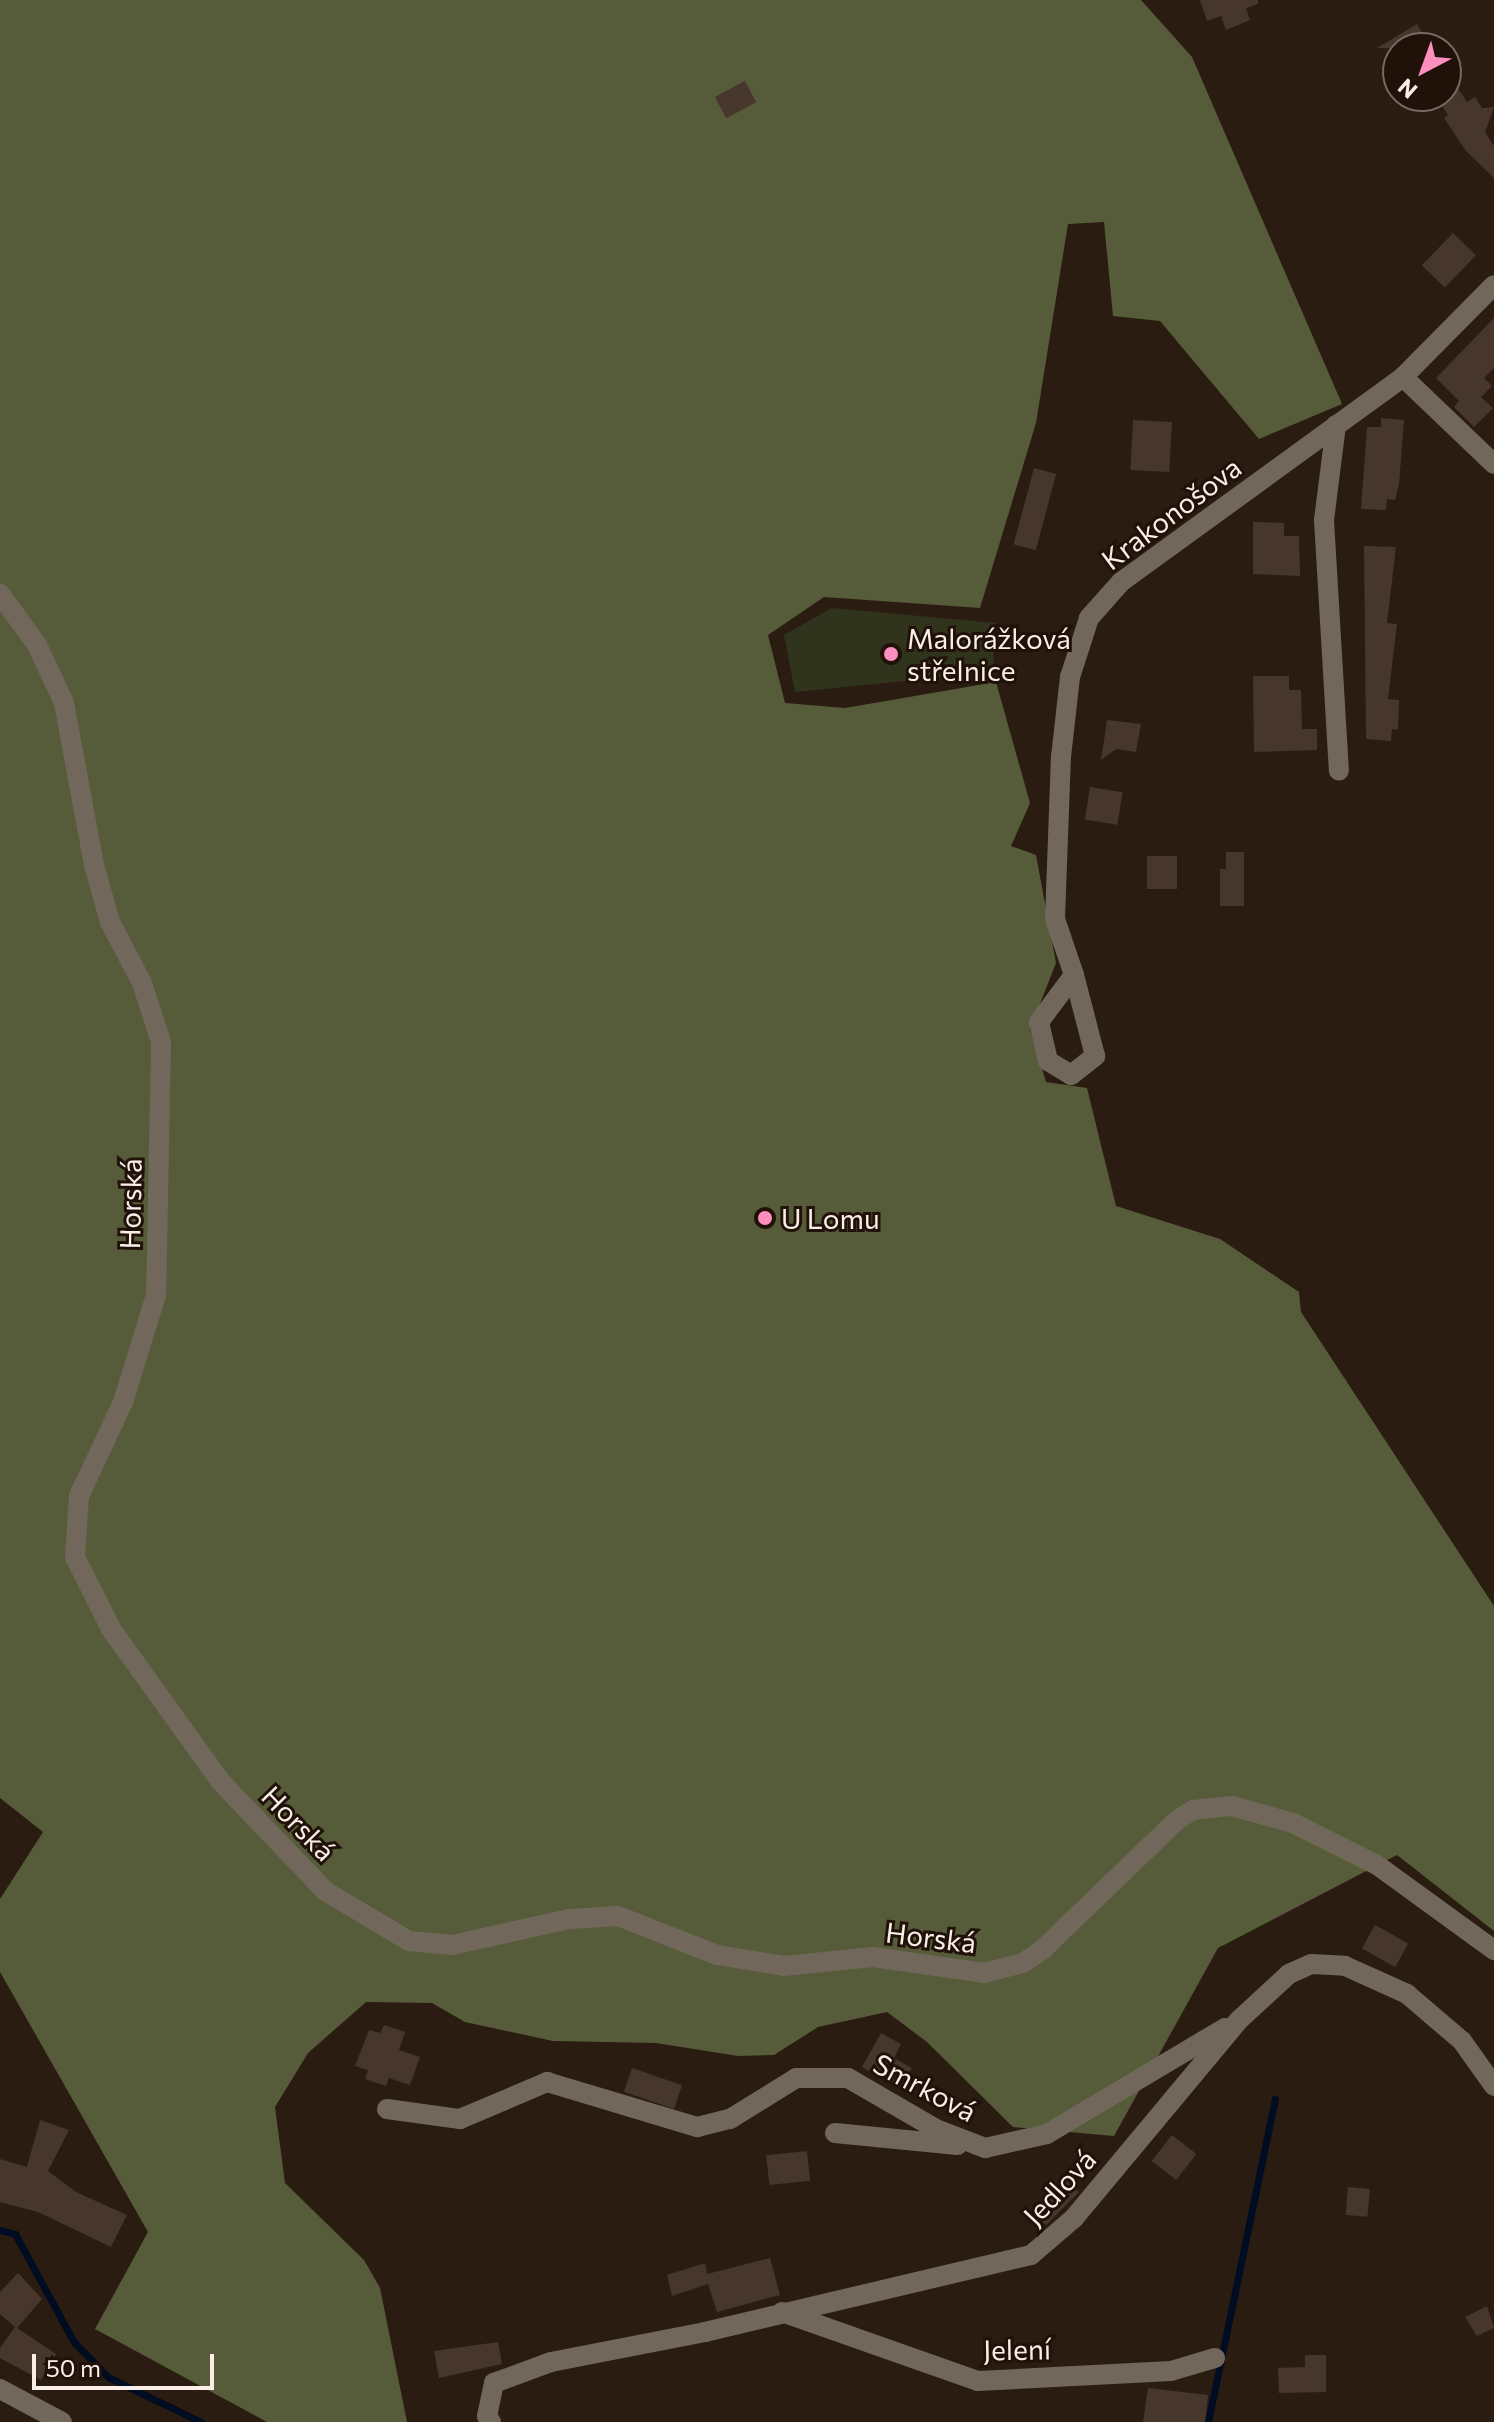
<!DOCTYPE html>
<meta charset="utf-8">
<style>
body{margin:0}
#map{position:relative;width:1494px;height:2422px;overflow:hidden;background:#2b1c12;font-family:Commissioner,sans-serif}
div>[style]{position:absolute}
.green>*{inset:0;background:#31341d}
.forest>*{inset:0;background:#565c39}
.stream>*{height:7px;margin:-3.5px;padding:0 3.5px;transform-origin:3.5px;border-radius:3.5px;background:#000c21}
.building>*{inset:0;background:#46362c;transform-origin:0 0}
.minor>*{height:20px;margin:-10px;padding:0 10px;transform-origin:10px;border-radius:10px;background:#71685b}
.dots>*{width:22px;height:22px;translate:-50% -50%;box-sizing:border-box;border:4px solid #211209;border-radius:50%}
span{translate:-50% -50%;white-space:nowrap;text-align:center;line-height:1.15;-webkit-text-stroke:6px #211209;paint-order:stroke}
.street-label{font-size:28px;color:#f9eee8}
.poi-label{font-size:28px;color:#f9eee8}
.left{translate:0 -50%;text-align:left}
.north{position:absolute;left:1382px;top:32px;width:80px;height:80px;box-sizing:border-box;background:#211209;border:2px solid #776a62;border-radius:50%;rotate:221deg;font-size:22px;font-weight:700;line-height:32px;text-align:center;color:#f9eee8}
.north::after{content:'';display:block;margin:auto;width:28px;height:36px;background:#fe8ebe;clip-path:polygon(50% 0,100% 100%,50% 72%,0 100%)}
.scale{position:absolute;left:32px;top:2354px;width:182px;height:36px;box-sizing:border-box;border:4px solid #f9eee8;border-top:0;padding-left:10px;font-size:24px;line-height:28px;white-space:nowrap;color:#f9eee8;-webkit-text-stroke:6px #211209;paint-order:stroke}
</style>
<div id="map">
<div class="green">
<i style="clip-path:polygon(832px 608px,995px 623px,993px 672px,795px 692px,784px 635px)"></i>
</div>
<div class="forest">
<i style="clip-path:polygon(0 0,1141px 0,1192px 57px,1342px 404px,1259px 439px,1160px 321px,1113px 316px,1104px 222px,1068px 224px,1036px 423px,980px 608px,824px 597px,768px 635px,785px 703px,845px 708px,996px 682px,1030px 803px,1011px 846px,1036px 855px,1056px 963px,1030px 1029px,1046px 1082px,1087px 1088px,1116px 1206px,1220px 1239px,1299px 1292px,1301px 1312px,1494px 1606px,1494px 1931px,1397px 1855px,1218px 1948px,1114px 2136px,1013px 2127px,927px 2042px,887px 2012px,818px 2027px,774px 2055px,738px 2056px,656px 2043px,553px 2041px,465px 2022px,432px 2003px,366px 2002px,308px 2053px,275px 2107px,285px 2183px,364px 2260px,380px 2288px,407px 2422px,267px 2422px,95px 2329px,148px 2232px,0 1972px,0 1899px,43px 1832px,0 1798px)"></i>
</div>
<div class="stream">
<i style="left:0;top:2230px;width:16px;rotate:15deg"></i>
<i style="left:15px;top:2234px;width:123px;rotate:61.4deg"></i>
<i style="left:74px;top:2342px;width:49px;rotate:45.8deg"></i>
<i style="left:108px;top:2377px;width:103px;rotate:25.8deg"></i>
<i style="left:1208px;top:2422px;width:330px;rotate:-78.3deg"></i>
</div>
<div class="building">
<i style="clip-path:polygon(1200px 0,1258px 0,1258px 4px,1246px 8px,1250px 20px,1226px 30px,1221px 16px,1207px 21px)"></i>
<i style="clip-path:polygon(1417px 24px,1431px 48px,1377px 48px)"></i>
<i style="left:745px;top:81px;width:24px;height:34px;rotate:62deg"></i>
<i style="clip-path:polygon(1455px 84px,1467px 102px,1475px 97px,1482px 108px,1494px 107px,1485px 132px,1494px 146px,1494px 178px,1466px 151px,1444px 118px,1448px 115px,1436px 97px,1446px 96px)"></i>
<i style="left:1453px;top:233px;width:32px;height:45px;rotate:44deg"></i>
<i style="clip-path:polygon(1494px 318px,1494px 368px,1484px 378px,1492px 386px,1481px 397px,1493px 408px,1474px 427px,1454px 407px,1459px 401px,1436px 378px)"></i>
<i style="clip-path:polygon(1381px 418px,1404px 420px,1399px 484px,1395px 500px,1387px 499px,1386px 510px,1361px 509px,1367px 427px,1381px 427px)"></i>
<i style="left:1133px;top:420px;width:39px;height:50px;rotate:3deg"></i>
<i style="left:1034px;top:468px;width:23px;height:79px;rotate:15deg"></i>
<i style="clip-path:polygon(1253px 522px,1284px 523px,1284px 536px,1299px 536px,1300px 576px,1253px 574px)"></i>
<i style="clip-path:polygon(1364px 546px,1396px 547px,1387px 623px,1397px 624px,1388px 699px,1399px 700px,1398px 730px,1392px 729px,1391px 741px,1366px 739px)"></i>
<i style="clip-path:polygon(1253px 676px,1289px 676px,1289px 690px,1301px 690px,1302px 729px,1317px 729px,1317px 750px,1254px 752px)"></i>
<i style="clip-path:polygon(1107px 720px,1141px 724px,1136px 752px,1116px 749px,1101px 760px)"></i>
<i style="left:1090px;top:787px;width:33px;height:33px;rotate:9deg"></i>
<i style="clip-path:polygon(1226px 852px,1244px 852px,1244px 906px,1220px 906px,1220px 869px,1226px 869px)"></i>
<i style="left:1147px;top:856px;width:30px;height:33px"></i>
<i style="left:1375px;top:1925px;width:38px;height:27px;rotate:29deg"></i>
<i style="clip-path:polygon(384px 2025px,405px 2032px,399px 2050px,420px 2057px,410px 2085px,389px 2078px,386px 2086px,365px 2079px,368px 2070px,355px 2066px,369px 2030px,380px 2033px)"></i>
<i style="clip-path:polygon(881px 2033px,901px 2044px,894px 2058px,912px 2068px,900px 2088px,862px 2067px)"></i>
<i style="left:632px;top:2068px;width:53px;height:25px;rotate:19deg"></i>
<i style="clip-path:polygon(40px 2120px,69px 2130px,48px 2171px,76px 2192px,127px 2215px,111px 2247px,38px 2212px,0 2202px,0 2159px,27px 2167px)"></i>
<i style="left:1172px;top:2135px;width:31px;height:33px;rotate:38deg"></i>
<i style="left:807px;top:2151px;width:30px;height:41px;rotate:84deg"></i>
<i style="clip-path:polygon(1063px 2178px,1079px 2192px,1046px 2225px,1033px 2213px)"></i>
<i style="left:1348px;top:2187px;width:22px;height:28px;rotate:5deg"></i>
<i style="clip-path:polygon(770px 2258px,780px 2295px,717px 2312px,708px 2284px,672px 2296px,667px 2275px,705px 2263px,707px 2274px)"></i>
<i style="clip-path:polygon(18px 2273px,42px 2299px,17px 2328px,56px 2354px,41px 2380px,0 2358px,0 2348px,15px 2327px,0 2314px,0 2292px)"></i>
<i style="clip-path:polygon(1487px 2306px,1494px 2328px,1477px 2336px,1465px 2317px)"></i>
<i style="clip-path:polygon(498px 2342px,502px 2364px,439px 2378px,434px 2351px)"></i>
<i style="clip-path:polygon(1305px 2355px,1326px 2355px,1326px 2392px,1279px 2393px,1278px 2368px,1305px 2367px)"></i>
<i style="clip-path:polygon(1148px 2388px,1208px 2395px,1205px 2422px,1143px 2422px)"></i>
</div>
<div class="minor">
<i style="left:1403px;top:377px;width:126px;rotate:43.7deg"></i>
<i style="left:1336px;top:425px;width:96px;rotate:97.2deg"></i>
<i style="left:1324px;top:520px;width:251px;rotate:86.6deg"></i>
<i style="left:0;top:594px;width:63px;rotate:54deg"></i>
<i style="left:37px;top:645px;width:64px;rotate:65deg"></i>
<i style="left:64px;top:703px;width:165px;rotate:79.5deg"></i>
<i style="left:94px;top:865px;width:59px;rotate:74.3deg"></i>
<i style="left:110px;top:922px;width:69px;rotate:62.3deg"></i>
<i style="left:142px;top:983px;width:62px;rotate:72.1deg"></i>
<i style="left:161px;top:1042px;width:253px;rotate:91.1deg"></i>
<i style="left:156px;top:1295px;width:112px;rotate:107.1deg"></i>
<i style="left:123px;top:1402px;width:104px;rotate:115.1deg"></i>
<i style="left:79px;top:1496px;width:61px;rotate:93.8deg"></i>
<i style="left:75px;top:1557px;width:80px;rotate:63.4deg"></i>
<i style="left:111px;top:1629px;width:188px;rotate:54.3deg"></i>
<i style="left:221px;top:1782px;width:151px;rotate:46.3deg"></i>
<i style="left:325px;top:1891px;width:98px;rotate:30.8deg"></i>
<i style="left:409px;top:1941px;width:43px;rotate:5.3deg"></i>
<i style="left:452px;top:1945px;width:120px;rotate:-12.5deg"></i>
<i style="left:569px;top:1919px;width:49px;rotate:-3.5deg"></i>
<i style="left:618px;top:1916px;width:106px;rotate:21.5deg"></i>
<i style="left:717px;top:1955px;width:68px;rotate:9.3deg"></i>
<i style="left:784px;top:1966px;width:89px;rotate:-5.8deg"></i>
<i style="left:873px;top:1957px;width:112px;rotate:8.2deg"></i>
<i style="left:984px;top:1973px;width:40px;rotate:-14.4deg"></i>
<i style="left:1023px;top:1963px;width:23px;rotate:-34deg"></i>
<i style="left:1042px;top:1950px;width:187px;rotate:-43.9deg"></i>
<i style="left:1177px;top:1820px;width:19px;rotate:-32deg"></i>
<i style="left:1193px;top:1810px;width:39px;rotate:-6deg"></i>
<i style="left:1232px;top:1806px;width:63px;rotate:15.6deg"></i>
<i style="left:1293px;top:1823px;width:94px;rotate:26.6deg"></i>
<i style="left:1377px;top:1865px;width:145px;rotate:36deg"></i>
<i style="left:1074px;top:975px;width:59px;rotate:126.7deg"></i>
<i style="left:1039px;top:1022px;width:40px;rotate:77deg"></i>
<i style="left:1048px;top:1061px;width:27px;rotate:31deg"></i>
<i style="left:1071px;top:1075px;width:31px;rotate:-38deg"></i>
<i style="left:1095px;top:1056px;width:84px;rotate:-104.5deg"></i>
<i style="left:1074px;top:975px;width:59px;rotate:-108.7deg"></i>
<i style="left:1055px;top:919px;width:162px;rotate:-87.9deg"></i>
<i style="left:1061px;top:757px;width:81px;rotate:-83.6deg"></i>
<i style="left:1070px;top:677px;width:62px;rotate:-72.1deg"></i>
<i style="left:1089px;top:618px;width:48px;rotate:-48.4deg"></i>
<i style="left:1121px;top:582px;width:349px;rotate:-36deg"></i>
<i style="left:1403px;top:377px;width:129px;rotate:-45.3deg"></i>
<i style="left:387px;top:2109px;width:74px;rotate:7.8deg"></i>
<i style="left:460px;top:2119px;width:95px;rotate:-23deg"></i>
<i style="left:547px;top:2082px;width:157px;rotate:16.7deg"></i>
<i style="left:697px;top:2127px;width:34px;rotate:-14deg"></i>
<i style="left:730px;top:2119px;width:78px;rotate:-31.8deg"></i>
<i style="left:796px;top:2078px;width:52px"></i>
<i style="left:848px;top:2078px;width:102px;rotate:30.1deg"></i>
<i style="left:936px;top:2129px;width:53px;rotate:21.2deg"></i>
<i style="left:985px;top:2148px;width:64px;rotate:-12.7deg"></i>
<i style="left:1047px;top:2134px;width:207px;rotate:-30.8deg"></i>
<i style="left:835px;top:2133px;width:123px;rotate:5.6deg"></i>
<i style="left:782px;top:2312px;width:208px;rotate:19.4deg"></i>
<i style="left:978px;top:2381px;width:193px;rotate:-3deg"></i>
<i style="left:1171px;top:2371px;width:46px;rotate:-16.5deg"></i>
<i style="left:0;top:2389px;width:70px;rotate:28deg"></i>
<i style="left:491px;top:2422px;width:7px;rotate:-124deg"></i>
<i style="left:487px;top:2416px;width:34px;rotate:-78deg"></i>
<i style="left:494px;top:2383px;width:61px;rotate:-20.2deg"></i>
<i style="left:551px;top:2362px;width:157px;rotate:-11deg"></i>
<i style="left:705px;top:2332px;width:335px;rotate:-13.3deg"></i>
<i style="left:1031px;top:2255px;width:57px;rotate:-40.7deg"></i>
<i style="left:1074px;top:2218px;width:258px;rotate:-50.2deg"></i>
<i style="left:1239px;top:2020px;width:68px;rotate:-42.6deg"></i>
<i style="left:1289px;top:1974px;width:24px;rotate:-24deg"></i>
<i style="left:1311px;top:1964px;width:34px;rotate:3deg"></i>
<i style="left:1345px;top:1966px;width:68px;rotate:24.3deg"></i>
<i style="left:1407px;top:1994px;width:72px;rotate:40.5deg"></i>
<i style="left:1462px;top:2041px;width:55px;rotate:54.6deg"></i>
</div>
<div class="dots">
<i style="left:891px;top:654px;background:#fe8ebe"></i>
<i style="left:765px;top:1218px;background:#fe8ebe"></i>
</div>
<div class="street-label">
<span style="left:1171px;top:513px;rotate:-37deg">Krakonošova</span>
<span style="left:130px;top:1204px;rotate:-89deg">Horská</span>
<span style="left:299px;top:1823px;rotate:46deg">Horská</span>
<span style="left:931px;top:1937px;rotate:7deg">Horská</span>
<span style="left:925px;top:2087px;rotate:28deg">Smrková</span>
<span style="left:1059px;top:2187px;rotate:-47deg">Jedlová</span>
<span style="left:1017px;top:2349px;rotate:-1deg">Jelení</span>
</div>
<div class="poi-label">
<span class="left" style="left:907px;top:654px">Malorážková<br>střelnice</span>
<span class="left" style="left:781px;top:1218px">U Lomu</span>
</div>
<div class="north">N</div>
<div class="scale">50 m</div>
</div>
